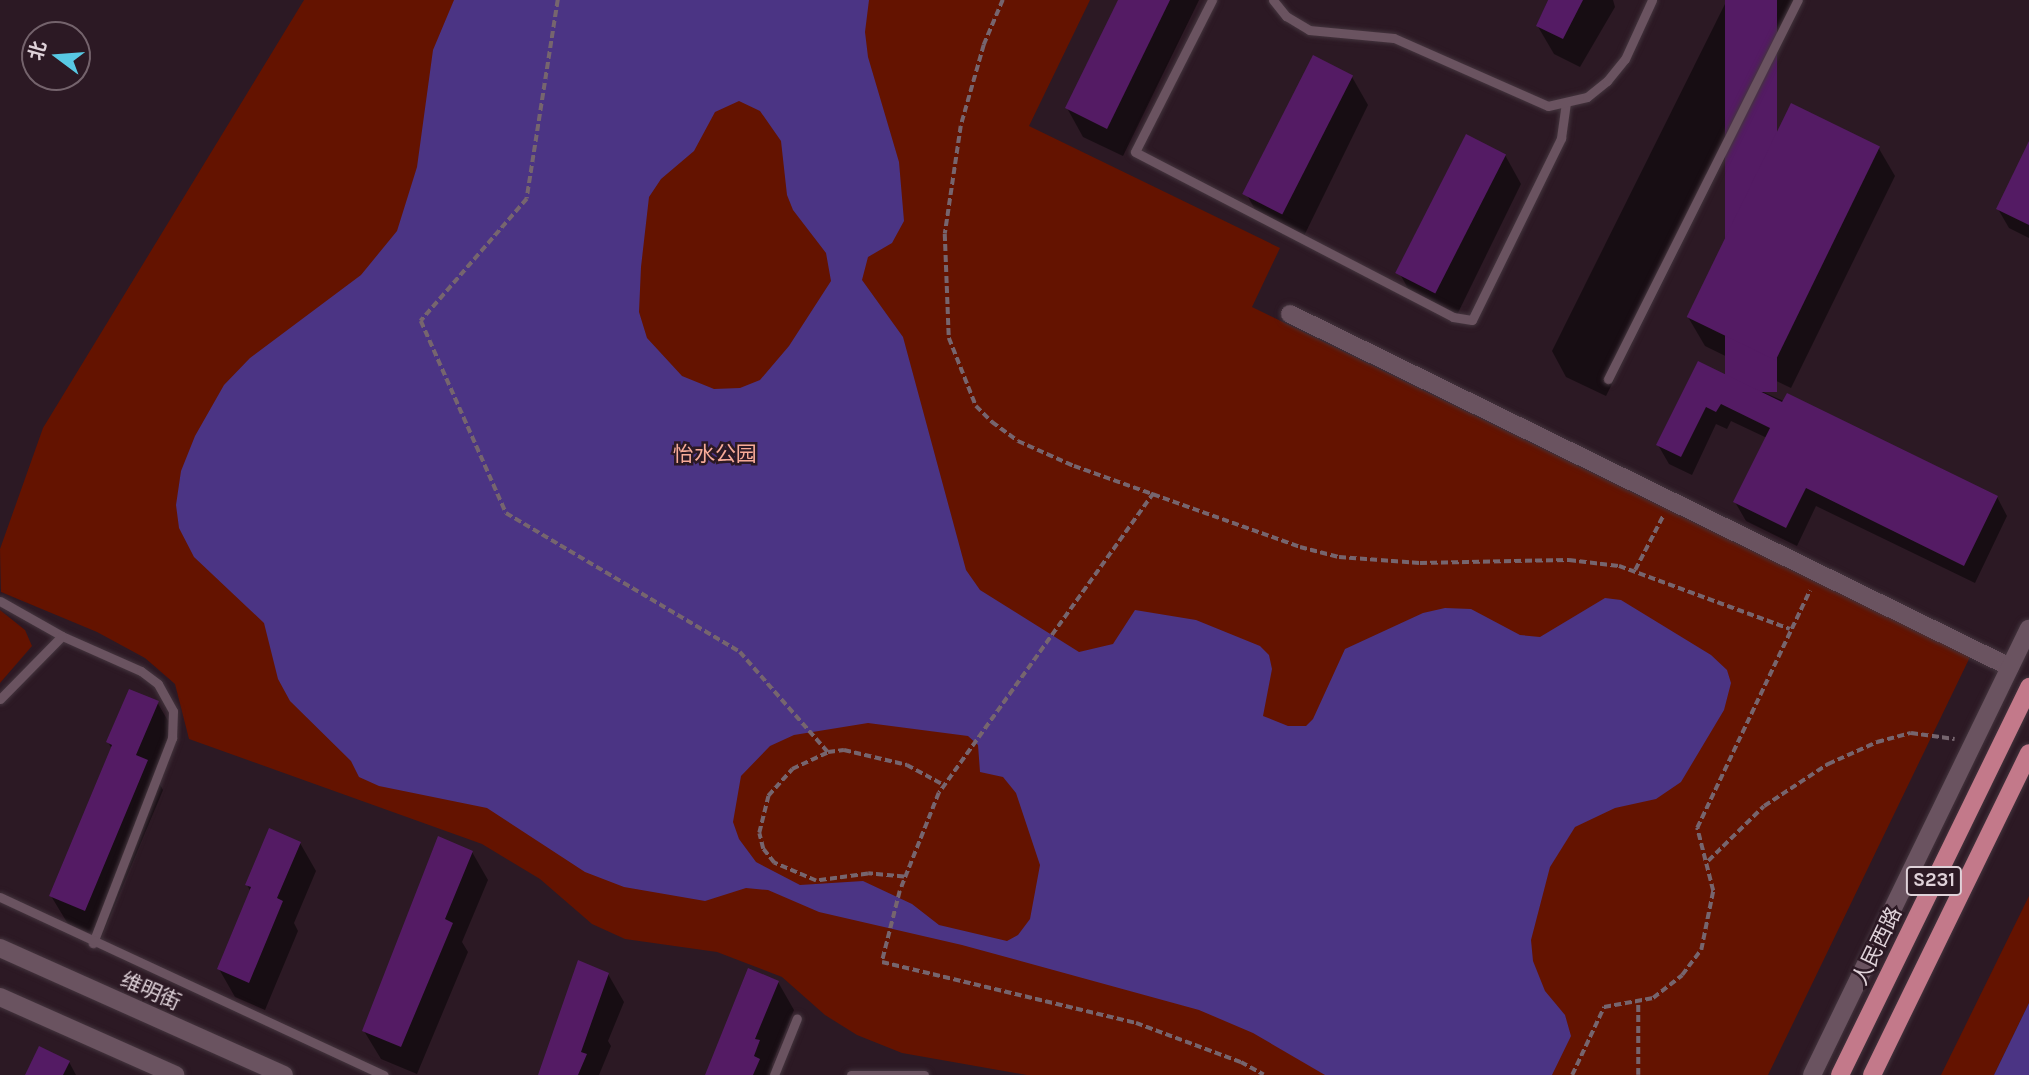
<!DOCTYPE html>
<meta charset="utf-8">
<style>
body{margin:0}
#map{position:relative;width:2029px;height:1075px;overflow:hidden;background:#2c1924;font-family:Karla,"Noto Sans SC",sans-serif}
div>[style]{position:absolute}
.green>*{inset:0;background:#641300}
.water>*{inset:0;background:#4b3484}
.shadow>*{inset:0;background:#0007}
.building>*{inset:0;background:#541b64;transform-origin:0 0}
.path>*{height:3.5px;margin-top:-1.75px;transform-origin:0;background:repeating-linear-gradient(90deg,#76656e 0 7px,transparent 0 10.5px)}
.roads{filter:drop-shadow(0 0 2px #44353e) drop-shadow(0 0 2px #44353e)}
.service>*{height:9px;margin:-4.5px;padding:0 4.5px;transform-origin:4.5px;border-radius:4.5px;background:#6a5360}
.minor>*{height:18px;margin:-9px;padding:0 9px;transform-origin:9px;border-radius:9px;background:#6a5360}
.tertiary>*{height:18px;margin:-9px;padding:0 9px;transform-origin:9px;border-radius:9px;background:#6a5360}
.primary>*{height:18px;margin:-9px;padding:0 9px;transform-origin:9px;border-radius:9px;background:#c3798a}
span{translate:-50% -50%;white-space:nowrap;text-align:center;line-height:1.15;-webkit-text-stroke:5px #2c1924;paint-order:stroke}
.shield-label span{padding:2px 5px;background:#2c1924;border:2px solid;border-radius:5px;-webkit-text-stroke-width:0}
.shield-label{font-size:19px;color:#dfd2d9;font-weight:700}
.park-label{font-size:21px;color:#f8ab98}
.street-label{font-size:21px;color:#dfd2d9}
.north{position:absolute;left:21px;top:21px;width:70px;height:70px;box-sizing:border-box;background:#2c1924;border:2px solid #74636c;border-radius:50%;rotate:286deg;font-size:19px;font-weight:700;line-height:28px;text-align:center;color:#dfd2d9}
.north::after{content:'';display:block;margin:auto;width:24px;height:32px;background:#58c9e4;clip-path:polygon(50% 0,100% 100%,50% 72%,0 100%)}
</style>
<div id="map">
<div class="green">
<i style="clip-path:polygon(304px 0,1090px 0,1029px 126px,1280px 248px,1252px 307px,1970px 657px,1768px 1075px,1027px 1075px,902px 1053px,857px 1035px,825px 1015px,782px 977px,717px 952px,625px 939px,592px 924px,540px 879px,482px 844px,189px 739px,175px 684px,145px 658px,97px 632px,1px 592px,0 549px,43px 428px)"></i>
<i style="clip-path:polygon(0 610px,25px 630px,32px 646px,0 683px)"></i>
<i style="clip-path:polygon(2029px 896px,2029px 1003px,1994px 1075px,1941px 1075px)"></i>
</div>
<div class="water">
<i style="clip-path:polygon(evenodd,454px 0,869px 0,865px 32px,868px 57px,899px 162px,904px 221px,892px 243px,868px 257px,862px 280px,903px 337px,966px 570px,980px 590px,1079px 652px,1113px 644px,1135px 610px,1196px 620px,1260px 646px,1269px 655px,1272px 669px,1263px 716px,1288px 726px,1306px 726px,1313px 719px,1345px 649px,1423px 613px,1445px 608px,1471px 609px,1520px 635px,1540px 637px,1605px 598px,1621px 600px,1711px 655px,1727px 670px,1731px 683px,1724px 710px,1681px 782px,1656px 799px,1615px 808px,1575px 827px,1550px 867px,1531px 940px,1533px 961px,1545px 991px,1565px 1015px,1571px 1036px,1552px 1075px,1325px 1075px,1253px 1033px,1199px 1010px,962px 945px,819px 912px,768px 890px,746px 888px,705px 901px,624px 887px,585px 872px,487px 808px,379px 786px,359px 777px,351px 761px,290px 701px,278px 679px,264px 623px,194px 557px,179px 528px,176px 505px,181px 471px,195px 436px,224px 385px,250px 358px,361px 275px,397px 231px,417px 167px,433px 50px,454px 0,739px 101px,760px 111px,781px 141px,787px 195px,793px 210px,826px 253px,831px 281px,789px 346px,760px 380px,740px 388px,714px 389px,682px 376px,647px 338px,639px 312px,641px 267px,649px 197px,661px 179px,694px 151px,715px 112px,739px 101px,454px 0,868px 723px,968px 736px,978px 745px,980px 772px,1003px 777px,1016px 793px,1040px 865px,1030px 919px,1018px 935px,1007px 941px,939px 925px,912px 904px,863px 881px,800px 885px,756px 862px,739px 839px,733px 822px,741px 776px,770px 746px,794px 735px,868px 723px)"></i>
<i style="clip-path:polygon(2029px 1003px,2029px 1075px,1994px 1075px)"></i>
</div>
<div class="shadow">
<i style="clip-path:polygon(1120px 0,1199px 0,1123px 156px,1083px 137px,1067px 108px)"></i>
<i style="clip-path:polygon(1548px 0,1613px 0,1615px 7px,1580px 67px,1554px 54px,1537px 25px)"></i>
<i style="clip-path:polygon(1727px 0,1804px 0,1606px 396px,1566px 377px,1552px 351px)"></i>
<i style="clip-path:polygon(1352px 77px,1368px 105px,1301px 242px,1263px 224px,1247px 195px)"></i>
<i style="clip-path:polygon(2029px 145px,2029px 238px,2009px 228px,1998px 209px)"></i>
<i style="clip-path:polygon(1878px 147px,1895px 176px,1791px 388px,1705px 346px,1688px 317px)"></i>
<i style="clip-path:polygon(1505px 155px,1521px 184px,1454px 321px,1416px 303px,1400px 274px)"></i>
<i style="clip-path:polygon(1699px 363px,1997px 497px,2007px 516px,1975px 583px,1816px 506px,1797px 546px,1746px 521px,1735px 502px,1767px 438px,1731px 421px,1727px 429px,1716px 424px,1692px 475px,1669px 464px,1658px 445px)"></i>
<i style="clip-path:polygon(157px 702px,174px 731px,155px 775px,163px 790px,101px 938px,68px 924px,51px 896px,112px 749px,108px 742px)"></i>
<i style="clip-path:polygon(300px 843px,316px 871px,294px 923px,298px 931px,265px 1010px,235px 997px,219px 969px,251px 892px,247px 885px)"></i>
<i style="clip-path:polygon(472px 852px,488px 880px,462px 942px,468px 952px,417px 1074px,381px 1059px,364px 1031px)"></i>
<i style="clip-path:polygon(579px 962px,608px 974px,624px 1002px,608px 1041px,611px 1046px,599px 1075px,540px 1075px)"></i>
<i style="clip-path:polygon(778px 982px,794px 1010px,772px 1064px,773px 1075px,706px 1075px)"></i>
<i style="clip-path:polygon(69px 1062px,76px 1075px,27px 1075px)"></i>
</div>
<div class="building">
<i style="clip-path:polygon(1118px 0,1170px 0,1107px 129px,1065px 108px)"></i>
<i style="clip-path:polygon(1548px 0,1583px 0,1563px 39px,1536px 26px)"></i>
<i style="left:1725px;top:0;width:52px;height:392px"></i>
<i style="left:1313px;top:55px;width:45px;height:156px;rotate:27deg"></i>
<i style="left:1791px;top:103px;width:99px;height:238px;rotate:26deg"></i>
<i style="left:1466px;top:134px;width:45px;height:156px;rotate:27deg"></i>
<i style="clip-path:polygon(2029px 141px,2029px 225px,1996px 209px)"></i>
<i style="clip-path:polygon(1698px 361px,1782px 402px,1787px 393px,1998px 496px,1964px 566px,1806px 488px,1786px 528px,1733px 502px,1770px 428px,1721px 404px,1716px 412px,1706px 407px,1681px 457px,1656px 445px)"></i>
<i style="clip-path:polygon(129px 689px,159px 701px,136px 755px,148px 760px,85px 911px,49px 896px,112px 745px,106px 742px)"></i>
<i style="clip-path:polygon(269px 828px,301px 842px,277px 898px,283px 901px,249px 983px,217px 969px,251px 887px,245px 885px)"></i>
<i style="clip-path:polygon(438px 836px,473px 851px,445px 919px,453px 923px,401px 1047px,362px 1031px)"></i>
<i style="clip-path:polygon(578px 960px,609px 973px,581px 1052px,587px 1054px,578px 1075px,538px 1075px)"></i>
<i style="clip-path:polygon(748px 968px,779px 981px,755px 1039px,760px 1040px,754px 1056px,760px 1059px,753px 1075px,705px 1075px)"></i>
<i style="clip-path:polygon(39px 1046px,70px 1061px,63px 1075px,25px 1075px)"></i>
</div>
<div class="path">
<i style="left:558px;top:0;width:201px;rotate:98.9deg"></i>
<i style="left:527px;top:199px;width:162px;rotate:131deg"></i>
<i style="left:421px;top:321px;width:210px;rotate:66.1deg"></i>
<i style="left:506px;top:513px;width:272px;rotate:30.7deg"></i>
<i style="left:740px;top:652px;width:133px;rotate:48.7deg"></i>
<i style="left:1003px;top:0;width:49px;rotate:112.9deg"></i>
<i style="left:984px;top:45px;width:84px;rotate:105.9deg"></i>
<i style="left:961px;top:126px;width:109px;rotate:98.4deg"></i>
<i style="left:945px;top:234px;width:104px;rotate:87.8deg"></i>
<i style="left:949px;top:338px;width:73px;rotate:68.3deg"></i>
<i style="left:976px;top:406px;width:23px;rotate:45deg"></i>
<i style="left:992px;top:422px;width:32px;rotate:36deg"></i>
<i style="left:1018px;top:441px;width:61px;rotate:24.1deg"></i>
<i style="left:1074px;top:466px;width:240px;rotate:19.7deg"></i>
<i style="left:1300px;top:547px;width:40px;rotate:14.4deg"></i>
<i style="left:1339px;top:557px;width:81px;rotate:4.2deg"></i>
<i style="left:1420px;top:563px;width:149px;rotate:-1.2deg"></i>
<i style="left:1569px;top:560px;width:50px;rotate:6.8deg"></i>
<i style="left:1619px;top:566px;width:182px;rotate:20.2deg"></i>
<i style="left:1154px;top:493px;width:369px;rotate:125.6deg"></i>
<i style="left:939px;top:793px;width:105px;rotate:111.7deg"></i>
<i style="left:900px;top:891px;width:73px;rotate:104.2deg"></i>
<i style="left:882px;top:962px;width:261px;rotate:13.5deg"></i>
<i style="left:1136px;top:1023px;width:112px;rotate:20.4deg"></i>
<i style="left:1241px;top:1062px;width:26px;rotate:29deg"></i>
<i style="left:1635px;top:570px;width:61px;rotate:-62.6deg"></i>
<i style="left:1708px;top:861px;width:78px;rotate:-44.5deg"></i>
<i style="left:1764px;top:806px;width:77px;rotate:-33.3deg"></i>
<i style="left:1828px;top:764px;width:54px;rotate:-24.2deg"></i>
<i style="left:1877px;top:742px;width:35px;rotate:-15deg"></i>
<i style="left:1911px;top:733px;width:44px;rotate:7.8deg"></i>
<i style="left:904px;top:877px;width:36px;rotate:-175deg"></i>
<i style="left:868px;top:874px;width:52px;rotate:172.3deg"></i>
<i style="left:816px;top:881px;width:46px;rotate:-156.8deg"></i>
<i style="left:774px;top:863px;width:18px;rotate:-128deg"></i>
<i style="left:763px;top:849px;width:16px;rotate:-104deg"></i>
<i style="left:759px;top:833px;width:38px;rotate:-76deg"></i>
<i style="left:768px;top:796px;width:36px;rotate:-48deg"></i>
<i style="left:792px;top:769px;width:40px;rotate:-25deg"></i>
<i style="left:828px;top:752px;width:16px;rotate:-7deg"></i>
<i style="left:844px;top:750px;width:65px;rotate:13.4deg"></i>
<i style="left:907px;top:765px;width:42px;rotate:28.4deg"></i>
<i style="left:1572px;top:1075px;width:75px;rotate:-64.8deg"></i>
<i style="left:1604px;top:1007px;width:50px;rotate:-10.4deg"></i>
<i style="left:1653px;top:998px;width:37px;rotate:-38deg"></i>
<i style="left:1682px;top:975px;width:31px;rotate:-53deg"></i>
<i style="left:1701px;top:950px;width:60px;rotate:-78.5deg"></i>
<i style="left:1713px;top:891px;width:65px;rotate:-104.3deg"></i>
<i style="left:1697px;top:828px;width:263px;rotate:-64.6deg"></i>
<i style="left:1638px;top:1075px;width:73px;rotate:-90deg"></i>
</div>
<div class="roads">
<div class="service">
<i style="left:1212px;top:0;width:170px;rotate:116.9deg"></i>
<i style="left:1135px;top:152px;width:358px;rotate:27.4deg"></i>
<i style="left:1453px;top:317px;width:19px;rotate:9deg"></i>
<i style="left:1472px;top:320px;width:203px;rotate:-63.9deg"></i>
<i style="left:1561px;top:138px;width:34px;rotate:-82deg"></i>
<i style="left:1273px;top:0;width:21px;rotate:51deg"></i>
<i style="left:1286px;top:16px;width:27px;rotate:31deg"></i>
<i style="left:1309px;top:30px;width:85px;rotate:5.4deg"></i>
<i style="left:1394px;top:38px;width:168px;rotate:23.8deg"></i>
<i style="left:1548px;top:106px;width:40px;rotate:-13deg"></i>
<i style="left:1587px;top:97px;width:26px;rotate:-39deg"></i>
<i style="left:1607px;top:81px;width:28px;rotate:-51deg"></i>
<i style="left:1625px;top:59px;width:65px;rotate:-65.4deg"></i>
<i style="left:1608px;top:379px;width:424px;rotate:-63.4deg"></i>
<i style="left:0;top:601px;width:71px;rotate:29.4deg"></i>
<i style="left:62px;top:636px;width:86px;rotate:23.9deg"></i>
<i style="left:141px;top:671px;width:21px;rotate:37deg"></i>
<i style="left:158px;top:684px;width:31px;rotate:61deg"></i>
<i style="left:173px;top:711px;width:27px;rotate:92deg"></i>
<i style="left:172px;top:738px;width:220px;rotate:111.1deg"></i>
<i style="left:0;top:699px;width:88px;rotate:-45.5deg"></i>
<i style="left:0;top:897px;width:423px;rotate:24.9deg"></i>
<i style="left:774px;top:1075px;width:61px;rotate:-68deg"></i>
<i style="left:851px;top:1075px;width:73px"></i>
</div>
<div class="minor">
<i style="left:1290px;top:314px;width:802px;rotate:26.12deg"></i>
<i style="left:1812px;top:1075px;width:496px;rotate:-64.1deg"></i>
</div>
<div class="tertiary">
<i style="left:0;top:948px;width:311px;rotate:24.1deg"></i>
<i style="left:0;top:997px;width:192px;rotate:24deg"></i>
</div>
<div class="primary">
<i style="left:1840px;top:1075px;width:432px;rotate:-64deg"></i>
<i style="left:1872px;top:1075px;width:358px;rotate:-64deg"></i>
</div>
</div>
<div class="shield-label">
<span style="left:1934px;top:881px">S231</span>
</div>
<div class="park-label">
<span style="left:715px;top:454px">怡水公园</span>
</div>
<div class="street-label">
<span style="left:1877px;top:946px;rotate:-64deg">人民西路</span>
<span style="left:151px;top:991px;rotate:24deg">维明街</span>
</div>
<div class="north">北</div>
</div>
